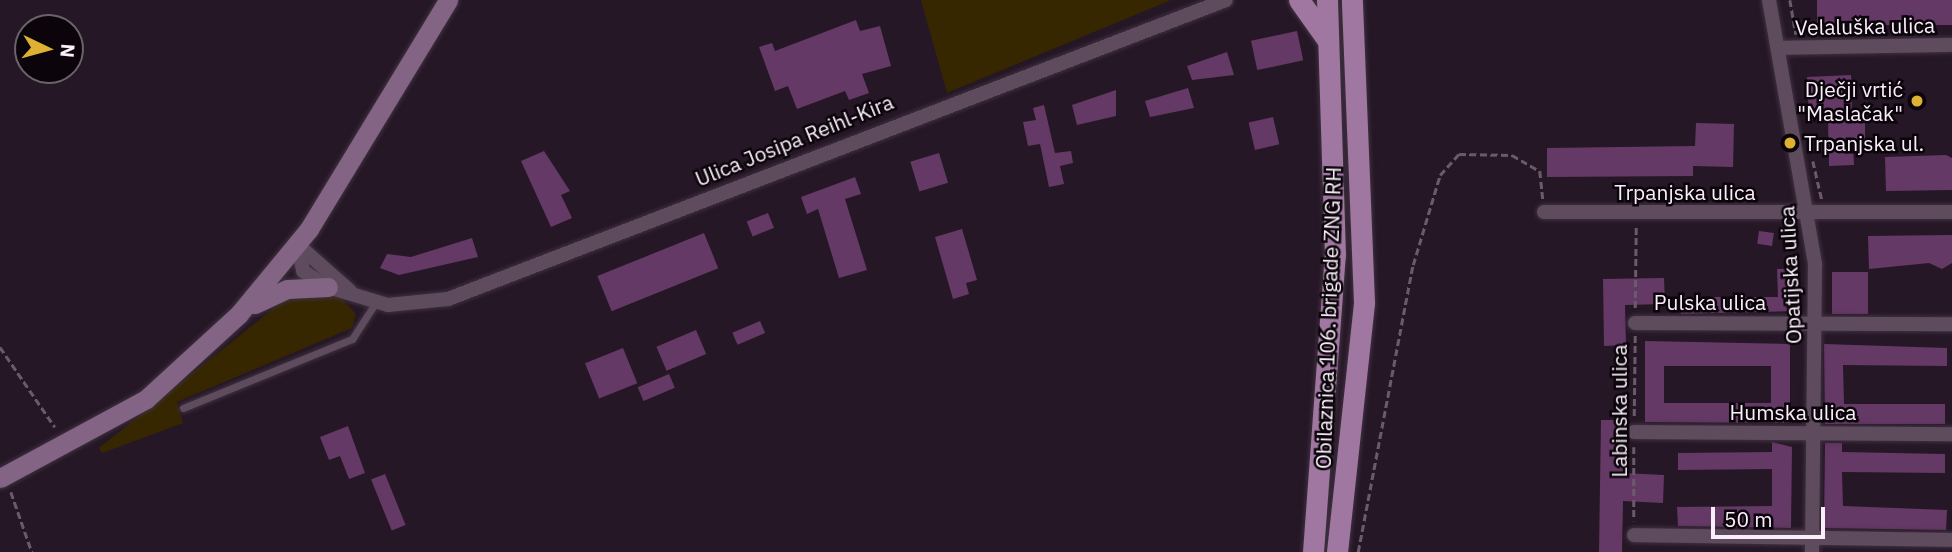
<!DOCTYPE html>
<meta charset="utf-8">
<style>
body{margin:0}
#map{position:relative;width:1952px;height:552px;overflow:hidden;background:#261726;font-family:"IBM Plex Sans",sans-serif}
div>[style]{position:absolute}
.green>*{inset:0;background:#362700}
.building>*{inset:0;background:#653966;transform-origin:0 0}
.path>*{height:2.5px;margin-top:-1.25px;transform-origin:0;background:repeating-linear-gradient(90deg,#695b69 0 7px,transparent 0 10.5px)}
.roads{filter:drop-shadow(0 0 2px #3f313f) drop-shadow(0 0 2px #3f313f)}
.lane>*{height:7px;margin:-3.5px;padding:0 3.5px;transform-origin:3.5px;border-radius:3.5px;background:#5e4b5e}
.street>*{height:14px;margin:-7px;padding:0 7px;transform-origin:7px;border-radius:7px;background:#5e4b5e}
.secondary>*{height:19px;margin:-9.5px;padding:0 9.5px;transform-origin:9.5px;border-radius:9.5px;background:#836484}
.primary>*{height:21px;margin:-10.5px;padding:0 10.5px;transform-origin:10.5px;border-radius:10.5px;background:#a077a0}
.dots>*{width:19px;height:19px;translate:-50% -50%;box-sizing:border-box;border:4px solid #0b050b;border-radius:50%}
span{translate:-50% -50%;white-space:nowrap;text-align:center;line-height:1.15;-webkit-text-stroke:5px #0b050b;paint-order:stroke}
.street-label{font-size:21px;color:#f9eff9}
.poi-label{font-size:21px;color:#f9eff9}
.right{translate:-100% -50%;text-align:right}
.left{translate:0 -50%;text-align:left}
.north{position:absolute;left:14px;top:14px;width:70px;height:70px;box-sizing:border-box;background:#0b050b;border:2px solid #6a636a;border-radius:50%;rotate:95deg;font-size:19px;font-weight:700;line-height:28px;text-align:center;color:#f9eff9}
.north::after{content:'';display:block;margin:auto;width:24px;height:32px;background:#deb133;clip-path:polygon(50% 0,100% 100%,50% 72%,0 100%)}
.scale{position:absolute;left:1711px;top:507px;width:114px;height:32px;box-sizing:border-box;border:4px solid #f9eff9;border-top:0;padding-left:9px;font-size:21px;line-height:24px;white-space:nowrap;color:#f9eff9;-webkit-text-stroke:5px #0b050b;paint-order:stroke}
</style>
<div id="map">
<div class="green">
<i style="clip-path:polygon(921px 0,1171px 0,947px 93px)"></i>
<i style="clip-path:polygon(307px 292px,339px 296px,356px 314px,352px 328px,177px 402px,183px 423px,102px 453px,99px 448px,279px 304px)"></i>
</div>
<div class="building">
<i style="left:1817px;top:0;width:135px;height:25px"></i>
<i style="clip-path:polygon(856px 20px,860px 31px,880px 26px,891px 66px,862px 74px,869px 93px,849px 100px,845px 91px,797px 109px,788px 86px,775px 91px,759px 47px,772px 43px,775px 51px)"></i>
<i style="left:1297px;top:31px;width:30px;height:47px;rotate:78deg"></i>
<i style="clip-path:polygon(1227px 52px,1234px 75px,1192px 80px,1187px 66px)"></i>
<i style="clip-path:polygon(1851px 75px,1852px 117px,1865px 117px,1865px 146px,1853px 146px,1854px 165px,1829px 166px,1828px 119px,1809px 120px,1807px 77px)"></i>
<i style="clip-path:polygon(1188px 88px,1194px 108px,1150px 117px,1145px 101px)"></i>
<i style="clip-path:polygon(1116px 90px,1116px 116px,1077px 125px,1072px 105px)"></i>
<i style="clip-path:polygon(1044px 105px,1055px 153px,1071px 151px,1073px 163px,1060px 166px,1064px 184px,1049px 187px,1040px 144px,1028px 146px,1023px 122px,1036px 120px,1033px 108px)"></i>
<i style="left:1273px;top:117px;width:28px;height:25px;rotate:77deg"></i>
<i style="clip-path:polygon(1696px 123px,1734px 124px,1733px 167px,1693px 166px,1693px 176px,1547px 177px,1547px 148px,1695px 146px)"></i>
<i style="clip-path:polygon(544px 151px,570px 191px,561px 195px,572px 218px,551px 227px,521px 161px)"></i>
<i style="left:939px;top:153px;width:31px;height:30px;rotate:73deg"></i>
<i style="clip-path:polygon(1946px 155px,1952px 158px,1952px 190px,1886px 191px,1885px 157px)"></i>
<i style="clip-path:polygon(855px 177px,861px 194px,845px 199px,867px 270px,839px 278px,818px 209px,807px 214px,801px 197px)"></i>
<i style="left:768px;top:213px;width:16px;height:23px;rotate:68deg"></i>
<i style="clip-path:polygon(962px 229px,977px 280px,966px 283px,969px 294px,953px 299px,935px 237px)"></i>
<i style="left:1759px;top:231px;width:15px;height:13px;rotate:8deg"></i>
<i style="left:704px;top:233px;width:38px;height:115px;rotate:68deg"></i>
<i style="clip-path:polygon(1952px 235px,1952px 263px,1942px 269px,1929px 263px,1869px 269px,1868px 236px)"></i>
<i style="clip-path:polygon(472px 238px,478px 257px,399px 275px,380px 268px,387px 254px,411px 257px)"></i>
<i style="clip-path:polygon(1798px 268px,1799px 311px,1681px 314px,1681px 297px,1778px 297px,1777px 269px)"></i>
<i style="left:1832px;top:272px;width:36px;height:42px"></i>
<i style="clip-path:polygon(1664px 278px,1665px 304px,1625px 305px,1626px 345px,1604px 346px,1603px 279px)"></i>
<i style="left:760px;top:321px;width:13px;height:30px;rotate:67deg"></i>
<i style="left:696px;top:330px;width:26px;height:43px;rotate:67deg"></i>
<i style="clip-path:polygon(evenodd,1645px 341px,1790px 344px,1790px 423px,1645px 422px,1645px 341px,1664px 366px,1771px 366px,1771px 403px,1664px 403px,1664px 366px)"></i>
<i style="clip-path:polygon(1824px 344px,1947px 348px,1947px 366px,1843px 365px,1844px 404px,1945px 404px,1945px 424px,1825px 424px)"></i>
<i style="left:623px;top:348px;width:38px;height:41px;rotate:68deg"></i>
<i style="left:669px;top:374px;width:15px;height:34px;rotate:67deg"></i>
<i style="clip-path:polygon(1601px 420px,1624px 420px,1623px 473px,1664px 475px,1663px 503px,1623px 501px,1622px 552px,1599px 552px)"></i>
<i style="clip-path:polygon(348px 426px,365px 473px,349px 479px,340px 456px,329px 460px,320px 437px)"></i>
<i style="clip-path:polygon(1772px 442px,1792px 447px,1791px 528px,1678px 526px,1677px 507px,1772px 506px,1772px 469px,1678px 470px,1678px 453px,1772px 452px)"></i>
<i style="clip-path:polygon(1825px 443px,1842px 443px,1842px 452px,1945px 454px,1945px 473px,1842px 472px,1843px 506px,1947px 510px,1946px 530px,1824px 528px)"></i>
<i style="left:385px;top:474px;width:55px;height:15px;rotate:68deg"></i>
</div>
<div class="path">
<i style="left:1790px;top:0;width:35px;rotate:80deg"></i>
<i style="left:1813px;top:161px;width:39px;rotate:77deg"></i>
<i style="left:1635px;top:308px;width:81px;rotate:-89.3deg"></i>
<i style="left:0;top:347px;width:97px;rotate:55.5deg"></i>
<i style="left:1634px;top:416px;width:81px;rotate:-89.3deg"></i>
<i style="left:1634px;top:447px;width:74px;rotate:90deg"></i>
<i style="left:11px;top:492px;width:64px;rotate:70.7deg"></i>
<i style="left:1358px;top:552px;width:292px;rotate:-79.2deg"></i>
<i style="left:1413px;top:265px;width:94px;rotate:-73.3deg"></i>
<i style="left:1440px;top:175px;width:28px;rotate:-48deg"></i>
<i style="left:1459px;top:154px;width:53px;rotate:1.1deg"></i>
<i style="left:1512px;top:155px;width:32px;rotate:30deg"></i>
<i style="left:1540px;top:171px;width:28px;rotate:84deg"></i>
</div>
<div class="roads">
<div class="lane">
<i style="left:183px;top:408px;width:183px;rotate:-22.2deg"></i>
<i style="left:352px;top:339px;width:44px;rotate:-57deg"></i>
</div>
<div class="street">
<i style="left:1769px;top:0;width:268px;rotate:80.1deg"></i>
<i style="left:1815px;top:264px;width:288px;rotate:90.6deg"></i>
<i style="left:1778px;top:48px;width:174px;rotate:-1deg"></i>
<i style="left:1544px;top:212px;width:408px"></i>
<i style="left:350px;top:291px;width:71px;rotate:-138.4deg"></i>
<i style="left:297px;top:244px;width:28px;rotate:77deg"></i>
<i style="left:303px;top:271px;width:30px;rotate:33deg"></i>
<i style="left:328px;top:287px;width:63px;rotate:16.7deg"></i>
<i style="left:388px;top:305px;width:60px;rotate:-5.7deg"></i>
<i style="left:448px;top:299px;width:833px;rotate:-21.02deg"></i>
<i style="left:1635px;top:323px;width:317px;rotate:0.2deg"></i>
<i style="left:1634px;top:432px;width:318px;rotate:0.4deg"></i>
<i style="left:1634px;top:535px;width:318px;rotate:0.9deg"></i>
</div>
<div class="secondary">
<i style="left:255px;top:304px;width:35px;rotate:-25deg"></i>
<i style="left:287px;top:289px;width:41px;rotate:-2.8deg"></i>
<i style="left:0;top:478px;width:166px;rotate:-28.4deg"></i>
<i style="left:146px;top:399px;width:126px;rotate:-42.4deg"></i>
<i style="left:239px;top:314px;width:110px;rotate:-50.5deg"></i>
<i style="left:309px;top:229px;width:268px;rotate:-58.7deg"></i>
</div>
<div class="primary">
<i style="left:1299px;top:0;width:47px;rotate:54.6deg"></i>
<i style="left:1313px;top:552px;width:298px;rotate:-85.8deg"></i>
<i style="left:1335px;top:255px;width:255px;rotate:-91.8deg"></i>
<i style="left:1337px;top:552px;width:251px;rotate:-83.8deg"></i>
<i style="left:1364px;top:302px;width:302px;rotate:-92.3deg"></i>
</div>
</div>
<div class="dots">
<i style="left:1917px;top:101px;background:#deb133"></i>
<i style="left:1790px;top:143px;background:#deb133"></i>
</div>
<div class="street-label">
<span style="left:1865px;top:26px;rotate:-1deg">Velaluška ulica</span>
<span style="left:794px;top:140px;rotate:-22deg">Ulica Josipa Reihl-Kira</span>
<span style="left:1685px;top:192px">Trpanjska ulica</span>
<span style="left:1790px;top:275px;rotate:-93deg">Opatijska ulica</span>
<span style="left:1710px;top:302px">Pulska ulica</span>
<span style="left:1328px;top:318px;rotate:-88deg">Obilaznica 106. brigade ZNG RH</span>
<span style="left:1619px;top:411px;rotate:-90deg">Labinska ulica</span>
<span style="left:1793px;top:412px">Humska ulica</span>
</div>
<div class="poi-label">
<span class="right" style="left:1903px;top:101px">Dječji vrtić<br>"Maslačak"</span>
<span class="left" style="left:1804px;top:143px">Trpanjska ul.</span>
</div>
<div class="north">N</div>
<div class="scale">50 m</div>
</div>
